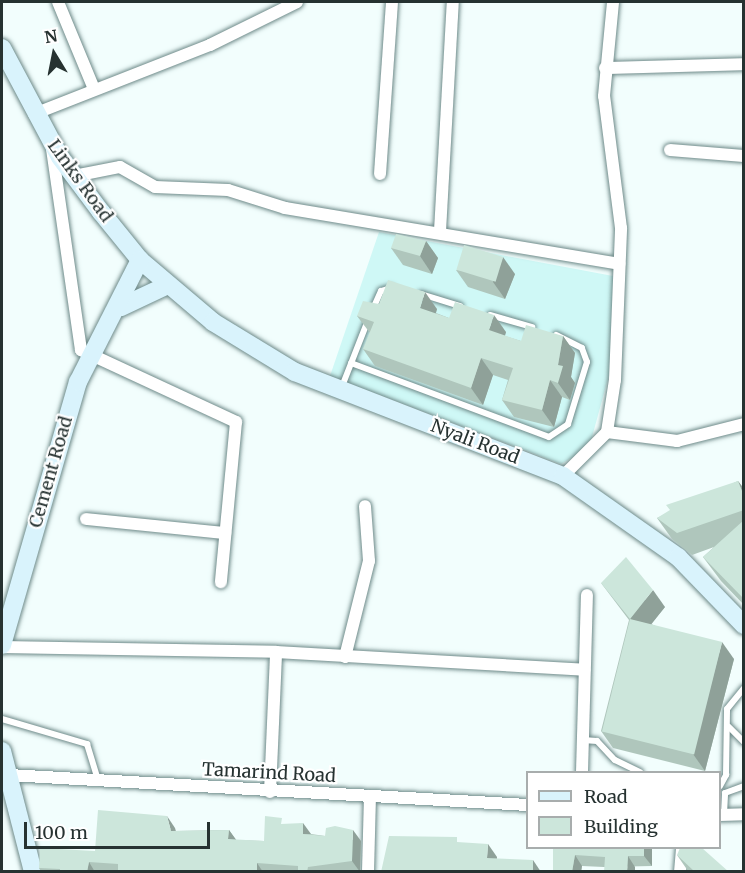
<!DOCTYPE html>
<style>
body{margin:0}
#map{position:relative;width:745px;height:873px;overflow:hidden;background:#f2fefd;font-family:Merriweather,serif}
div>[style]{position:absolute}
.built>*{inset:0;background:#cff8f6}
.roads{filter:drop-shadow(0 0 2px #6e8a89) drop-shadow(0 0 2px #6e8a89)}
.service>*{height:6px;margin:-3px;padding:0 3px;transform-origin:3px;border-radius:3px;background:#fff}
.minor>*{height:12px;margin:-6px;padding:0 6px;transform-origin:6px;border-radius:6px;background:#fff}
.secondary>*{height:18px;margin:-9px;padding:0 9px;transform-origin:9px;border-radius:9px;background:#d9f3fc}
.wall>*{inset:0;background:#afc6bc}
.shaded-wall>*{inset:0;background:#8fa199}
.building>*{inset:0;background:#cce6db;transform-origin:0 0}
span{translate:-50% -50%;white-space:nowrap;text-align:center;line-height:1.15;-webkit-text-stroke:4.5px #fff;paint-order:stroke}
.street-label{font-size:18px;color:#263231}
.frame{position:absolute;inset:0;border:3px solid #263231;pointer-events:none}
.legend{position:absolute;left:526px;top:771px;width:195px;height:78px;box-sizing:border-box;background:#fff;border:2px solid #a8adad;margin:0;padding:8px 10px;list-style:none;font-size:18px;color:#263231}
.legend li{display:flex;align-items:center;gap:12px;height:30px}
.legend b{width:30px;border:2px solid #a8adad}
.north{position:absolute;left:24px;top:24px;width:60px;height:60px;-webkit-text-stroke:4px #fff;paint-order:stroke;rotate:350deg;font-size:16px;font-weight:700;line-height:24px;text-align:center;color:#263231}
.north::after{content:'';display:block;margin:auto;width:21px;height:27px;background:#263231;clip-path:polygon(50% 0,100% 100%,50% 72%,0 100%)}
.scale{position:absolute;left:24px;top:822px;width:186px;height:27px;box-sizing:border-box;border:3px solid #263231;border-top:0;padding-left:8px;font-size:18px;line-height:21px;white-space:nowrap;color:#263231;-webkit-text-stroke:4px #fff;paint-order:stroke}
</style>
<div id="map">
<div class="built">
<i style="clip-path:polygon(379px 232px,613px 276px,612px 364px,589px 448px,561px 464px,330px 376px)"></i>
</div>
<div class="roads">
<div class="service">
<i style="left:421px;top:294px;width:41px;rotate:17.1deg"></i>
<i style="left:372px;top:311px;width:22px;rotate:-66deg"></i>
<i style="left:381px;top:291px;width:10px;rotate:-17deg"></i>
<i style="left:490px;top:315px;width:44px;rotate:15.9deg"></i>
<i style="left:351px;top:363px;width:211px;rotate:20.5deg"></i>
<i style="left:549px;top:437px;width:23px;rotate:-34deg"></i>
<i style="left:568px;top:424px;width:65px;rotate:-73deg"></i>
<i style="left:587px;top:362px;width:15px;rotate:-110deg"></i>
<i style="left:582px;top:348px;width:29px;rotate:-153deg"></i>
<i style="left:341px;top:389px;width:74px;rotate:-68.6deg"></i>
<i style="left:2px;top:719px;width:89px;rotate:16.4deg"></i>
<i style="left:87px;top:744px;width:38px;rotate:73deg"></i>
<i style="left:729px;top:727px;width:21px;rotate:45deg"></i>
<i style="left:583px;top:740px;width:14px;rotate:4deg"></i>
<i style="left:597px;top:741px;width:26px;rotate:47deg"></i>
<i style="left:615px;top:760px;width:28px;rotate:26deg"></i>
<i style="left:720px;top:786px;width:13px;rotate:-61deg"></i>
<i style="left:726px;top:775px;width:66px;rotate:-89.1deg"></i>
<i style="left:727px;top:709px;width:27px;rotate:-51deg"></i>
<i style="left:724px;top:814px;width:21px;rotate:-87deg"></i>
<i style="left:725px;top:793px;width:20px;rotate:-20deg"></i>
</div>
<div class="minor">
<i style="left:58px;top:2px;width:94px;rotate:67.5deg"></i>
<i style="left:605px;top:68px;width:139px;rotate:-1.6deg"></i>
<i style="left:34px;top:114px;width:189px;rotate:-21.4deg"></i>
<i style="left:210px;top:45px;width:97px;rotate:-26.3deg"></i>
<i style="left:52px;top:149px;width:203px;rotate:81.8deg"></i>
<i style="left:81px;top:350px;width:171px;rotate:24.9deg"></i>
<i style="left:236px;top:422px;width:161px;rotate:95.4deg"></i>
<i style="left:670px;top:150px;width:74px;rotate:4.6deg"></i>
<i style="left:380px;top:174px;width:172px;rotate:-86deg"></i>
<i style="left:74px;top:176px;width:47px;rotate:-11.1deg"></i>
<i style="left:120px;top:167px;width:40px;rotate:29.7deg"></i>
<i style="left:155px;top:187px;width:73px;rotate:2.4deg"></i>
<i style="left:228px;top:190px;width:60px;rotate:17.5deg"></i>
<i style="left:285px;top:208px;width:339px;rotate:9.5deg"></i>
<i style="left:440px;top:231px;width:229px;rotate:-86.8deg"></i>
<i style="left:607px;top:432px;width:71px;rotate:7.3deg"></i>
<i style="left:677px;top:441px;width:69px;rotate:-14.2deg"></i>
<i style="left:563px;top:476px;width:62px;rotate:-45deg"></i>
<i style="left:607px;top:432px;width:53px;rotate:-81.3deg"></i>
<i style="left:615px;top:380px;width:152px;rotate:-87.7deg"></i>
<i style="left:621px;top:228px;width:133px;rotate:-97.3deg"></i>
<i style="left:604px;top:96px;width:94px;rotate:-84.5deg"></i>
<i style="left:86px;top:519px;width:140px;rotate:5.8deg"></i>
<i style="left:2px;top:647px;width:274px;rotate:1deg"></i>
<i style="left:276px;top:652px;width:309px;rotate:3.3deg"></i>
<i style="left:345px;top:657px;width:99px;rotate:-76deg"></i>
<i style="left:369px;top:561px;width:55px;rotate:-94.2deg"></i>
<i style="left:582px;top:772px;width:177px;rotate:-88.4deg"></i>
<i style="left:9px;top:775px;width:520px;rotate:3.31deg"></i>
<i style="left:270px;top:792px;width:140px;rotate:-87.5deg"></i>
<i style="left:720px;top:815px;width:24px;rotate:-2deg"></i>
<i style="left:368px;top:872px;width:76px;rotate:-88.5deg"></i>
<i style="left:680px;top:872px;width:24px;rotate:-85deg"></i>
</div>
<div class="secondary">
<i style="left:2px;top:48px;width:123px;rotate:62deg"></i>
<i style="left:60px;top:157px;width:69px;rotate:53.3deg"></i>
<i style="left:101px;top:212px;width:62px;rotate:50.9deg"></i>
<i style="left:140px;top:260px;width:96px;rotate:40.3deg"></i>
<i style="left:213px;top:322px;width:96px;rotate:31.4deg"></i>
<i style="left:295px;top:372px;width:287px;rotate:21.2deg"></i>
<i style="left:563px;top:476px;width:141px;rotate:35.2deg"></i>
<i style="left:678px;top:557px;width:95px;rotate:45.9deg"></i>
<i style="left:121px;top:307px;width:52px;rotate:-25.1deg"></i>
<i style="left:2px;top:645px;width:274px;rotate:-73.9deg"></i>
<i style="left:78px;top:382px;width:137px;rotate:-63.1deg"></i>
<i style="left:2px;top:751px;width:125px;rotate:75.6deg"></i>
</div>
</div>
<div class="wall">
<i style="clip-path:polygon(426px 241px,438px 258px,432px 274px,403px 265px,391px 248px)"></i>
<i style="clip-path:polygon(456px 270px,515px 274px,505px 299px,468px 287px)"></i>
<i style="clip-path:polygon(379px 304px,437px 309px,436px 313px,449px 318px,506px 332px,505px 336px,521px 341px,563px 336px,575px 353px,571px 377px,575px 383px,570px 400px,562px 397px,554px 427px,514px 417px,502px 400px,508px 380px,493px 375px,483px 405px,375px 366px,363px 349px,370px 333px,357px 316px)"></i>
<i style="clip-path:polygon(738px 481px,744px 489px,744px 605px,721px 581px,703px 557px,714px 547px,692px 555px,672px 539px,657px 518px)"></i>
<i style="clip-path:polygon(601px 583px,665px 607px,651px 624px,734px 659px,705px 771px,613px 748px,601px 731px,629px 620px)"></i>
<i style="clip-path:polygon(286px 824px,311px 834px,361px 841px,360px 872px,41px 872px,39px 868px,175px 828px,175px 831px,229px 830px,236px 840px,264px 841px)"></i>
<i style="clip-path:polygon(553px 848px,652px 848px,652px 866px,604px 867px,582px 866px,581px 872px,553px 872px)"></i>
<i style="clip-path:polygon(677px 855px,729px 872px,688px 871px)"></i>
</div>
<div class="shaded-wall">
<i style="clip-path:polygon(426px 241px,438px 258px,432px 274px,420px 256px)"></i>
<i style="clip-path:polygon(503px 257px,515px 274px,505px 299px,493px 282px)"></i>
<i style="clip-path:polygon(425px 292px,437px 309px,432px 325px,420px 308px)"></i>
<i style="clip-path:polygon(494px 315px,506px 332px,501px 347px,489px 330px)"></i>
<i style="clip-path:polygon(563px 336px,575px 353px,571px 377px,575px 383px,570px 400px,558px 383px,558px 365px)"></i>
<i style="clip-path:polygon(481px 358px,493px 375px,483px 405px,471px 388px)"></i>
<i style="clip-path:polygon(550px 380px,562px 397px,554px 427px,542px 410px)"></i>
<i style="clip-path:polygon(738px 481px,744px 489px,744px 496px)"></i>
<i style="clip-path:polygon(653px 590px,665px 607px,642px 636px,630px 619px)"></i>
<i style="clip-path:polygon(722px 642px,734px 659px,705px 771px,693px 754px)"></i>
<i style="clip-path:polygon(167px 816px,175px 828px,179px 842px,171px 831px)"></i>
<i style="clip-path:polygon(303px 823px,311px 834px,303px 834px)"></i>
<i style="clip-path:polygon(229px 830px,237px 841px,228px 839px)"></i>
<i style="clip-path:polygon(353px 830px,361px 841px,360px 872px,352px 861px)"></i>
<i style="clip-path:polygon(488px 844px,497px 857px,496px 871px,487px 858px)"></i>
<i style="clip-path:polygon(644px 848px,652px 848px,652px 866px,644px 856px)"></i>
<i style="clip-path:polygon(575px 855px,582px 866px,581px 872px,572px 872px)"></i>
<i style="clip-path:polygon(628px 856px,635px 867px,635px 872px,627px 872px)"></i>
<i style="clip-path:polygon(533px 860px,541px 872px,533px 872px)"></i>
<i style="clip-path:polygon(89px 862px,95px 872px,87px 872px)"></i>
<i style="clip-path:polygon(257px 863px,263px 872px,257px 872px)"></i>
</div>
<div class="building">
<i style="clip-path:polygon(396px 234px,426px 241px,420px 256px,391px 248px)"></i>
<i style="left:464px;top:245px;width:41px;height:26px;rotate:17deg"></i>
<i style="clip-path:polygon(388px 280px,425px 292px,420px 308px,449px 318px,455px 302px,494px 315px,489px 330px,521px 341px,526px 325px,563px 336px,558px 365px,563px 366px,558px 383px,550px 380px,542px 410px,502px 400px,513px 368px,481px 358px,471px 388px,363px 349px,374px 322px,357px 316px,363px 301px,379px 304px)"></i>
<i style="clip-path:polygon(738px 481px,744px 496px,744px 510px,677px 533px,657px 518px,670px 510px,666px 505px)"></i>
<i style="clip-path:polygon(744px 520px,744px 599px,703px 557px)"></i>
<i style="clip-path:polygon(626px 557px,653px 590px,630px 619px,601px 583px)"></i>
<i style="left:630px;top:619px;width:95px;height:116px;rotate:14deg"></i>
<i style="clip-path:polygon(98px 810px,167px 816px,171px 831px,229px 830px,228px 839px,264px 841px,265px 816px,282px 818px,281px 824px,303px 823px,303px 834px,325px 836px,326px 828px,335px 826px,353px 830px,352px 861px,308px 867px,307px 872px,298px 872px,298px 866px,257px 863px,257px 872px,249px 872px,245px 870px,236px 872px,118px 872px,118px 864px,89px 862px,87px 872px,60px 872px,60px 869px,39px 868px,40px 848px,95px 851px)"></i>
<i style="clip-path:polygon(389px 836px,457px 837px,457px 842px,488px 844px,487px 858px,533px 860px,533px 872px,433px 872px,412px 870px,412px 872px,381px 872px)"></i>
<i style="clip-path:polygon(553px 848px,644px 848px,644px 856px,628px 856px,627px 872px,604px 872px,605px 857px,575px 855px,572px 872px,553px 872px)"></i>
<i style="clip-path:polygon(680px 848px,702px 848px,729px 872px,695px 872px,677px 855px)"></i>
</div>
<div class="street-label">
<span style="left:80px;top:181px;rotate:54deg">Links Road</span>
<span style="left:475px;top:442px;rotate:21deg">Nyali Road</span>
<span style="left:51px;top:472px;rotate:-74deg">Cement Road</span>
<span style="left:269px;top:773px;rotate:3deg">Tamarind Road</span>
</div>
<div class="frame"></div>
<ul class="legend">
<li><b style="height:8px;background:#d9f3fc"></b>Road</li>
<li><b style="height:16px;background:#cce6db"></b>Building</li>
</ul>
<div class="north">N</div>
<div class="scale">100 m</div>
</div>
